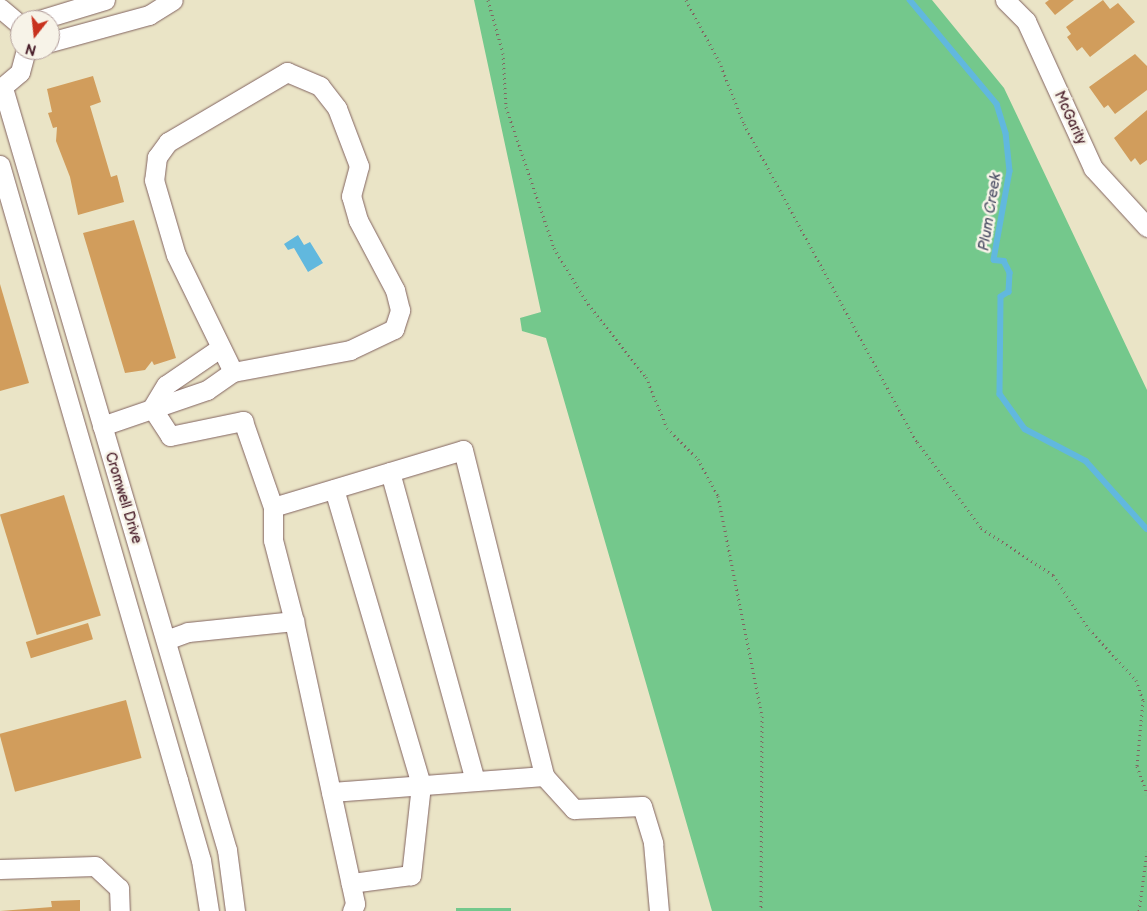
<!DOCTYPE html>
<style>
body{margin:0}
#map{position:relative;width:1147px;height:911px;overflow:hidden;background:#eae4c6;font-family:"Balsamiq Sans",sans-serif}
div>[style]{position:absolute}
.green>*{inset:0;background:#74c88c;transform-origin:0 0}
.water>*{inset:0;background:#61b8de}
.stream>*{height:5.5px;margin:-2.75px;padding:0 2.75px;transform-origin:2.75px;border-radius:2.75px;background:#61b8de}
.building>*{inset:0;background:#d19d5c;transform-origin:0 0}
.path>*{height:3px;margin-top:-1.5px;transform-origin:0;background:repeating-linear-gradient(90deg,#826461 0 1px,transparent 0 5px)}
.roads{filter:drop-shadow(0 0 1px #826461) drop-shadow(0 0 1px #826461)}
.minor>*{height:19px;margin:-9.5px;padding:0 9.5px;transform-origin:9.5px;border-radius:9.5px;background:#fff}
span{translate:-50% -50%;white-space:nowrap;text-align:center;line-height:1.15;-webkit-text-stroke:5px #f7f3e8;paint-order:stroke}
.street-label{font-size:14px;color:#4a1f2b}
.water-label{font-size:15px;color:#52556a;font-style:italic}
.north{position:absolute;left:10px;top:10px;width:50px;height:50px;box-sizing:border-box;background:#f7f3e8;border:1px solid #b29e9c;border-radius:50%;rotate:196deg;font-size:14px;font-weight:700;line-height:20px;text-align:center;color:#4a1f2b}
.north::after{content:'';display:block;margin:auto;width:18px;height:22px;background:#c8321e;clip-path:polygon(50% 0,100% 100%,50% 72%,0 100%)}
</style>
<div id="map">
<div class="green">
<i style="clip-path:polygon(474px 0,932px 0,1004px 88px,1147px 390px,1147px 911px,712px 911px,546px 338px,522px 331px,520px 318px,541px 312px)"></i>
<i style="left:456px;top:908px;width:55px;height:3px"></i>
</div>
<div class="water">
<i style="clip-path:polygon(298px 235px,304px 245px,310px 242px,323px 263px,308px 272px,294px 248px,288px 250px,284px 244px)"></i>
</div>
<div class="stream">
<i style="left:910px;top:0;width:136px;rotate:50.1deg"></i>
<i style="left:997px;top:104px;width:30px;rotate:73deg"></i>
<i style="left:1006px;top:133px;width:38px;rotate:84deg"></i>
<i style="left:1010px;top:171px;width:90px;rotate:100.2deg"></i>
<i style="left:994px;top:260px;width:10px;rotate:6deg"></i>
<i style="left:1004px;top:261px;width:13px;rotate:63deg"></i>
<i style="left:1010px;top:273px;width:19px;rotate:93deg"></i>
<i style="left:1009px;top:292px;width:9px;rotate:148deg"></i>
<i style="left:1001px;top:297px;width:97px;rotate:90.6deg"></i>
<i style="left:1000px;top:394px;width:43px;rotate:54.5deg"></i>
<i style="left:1025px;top:429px;width:69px;rotate:27.7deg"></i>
<i style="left:1086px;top:461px;width:91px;rotate:48.1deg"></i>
</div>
<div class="building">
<i style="clip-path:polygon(1049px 0,1074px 0,1055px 15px,1045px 3px)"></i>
<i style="clip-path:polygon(1103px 0,1110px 9px,1118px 3px,1135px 22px,1090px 57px,1082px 47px,1077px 51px,1067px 37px,1071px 34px,1066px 27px)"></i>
<i style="clip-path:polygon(1135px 54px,1147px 66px,1147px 90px,1115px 114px,1108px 105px,1104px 108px,1089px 87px)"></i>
<i style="clip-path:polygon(93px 76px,101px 102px,90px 106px,111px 177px,117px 175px,124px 202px,78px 215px,70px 177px,56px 141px,57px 127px,53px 128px,48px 113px,52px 112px,47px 89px)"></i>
<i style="clip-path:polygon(1147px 110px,1147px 160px,1140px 165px,1135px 158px,1131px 162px,1114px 138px)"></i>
<i style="clip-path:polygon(134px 220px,176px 358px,154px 365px,152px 361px,145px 370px,125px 373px,83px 233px)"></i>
<i style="clip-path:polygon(0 284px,29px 383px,0 391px)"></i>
<i style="left:64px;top:495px;width:126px;height:67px;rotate:73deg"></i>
<i style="left:88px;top:623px;width:17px;height:65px;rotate:73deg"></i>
<i style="left:126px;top:700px;width:60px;height:131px;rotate:75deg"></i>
<i style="clip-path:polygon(80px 900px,80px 911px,0 911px,52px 907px,51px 901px)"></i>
</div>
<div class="path">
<i style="left:488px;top:0;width:55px;rotate:74.2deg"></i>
<i style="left:503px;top:53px;width:54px;rotate:86.8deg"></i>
<i style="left:506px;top:107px;width:149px;rotate:71.2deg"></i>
<i style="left:554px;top:248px;width:66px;rotate:58.7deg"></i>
<i style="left:588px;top:304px;width:93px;rotate:51.5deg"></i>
<i style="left:646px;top:377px;width:55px;rotate:67.6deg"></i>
<i style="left:667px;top:428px;width:44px;rotate:45deg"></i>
<i style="left:698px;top:459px;width:42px;rotate:61.6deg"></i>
<i style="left:718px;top:496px;width:224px;rotate:78.7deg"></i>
<i style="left:762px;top:716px;width:195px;rotate:90.3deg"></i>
<i style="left:686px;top:0;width:69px;rotate:61.6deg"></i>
<i style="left:719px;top:61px;width:68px;rotate:68.4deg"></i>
<i style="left:744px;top:124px;width:362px;rotate:61.5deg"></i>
<i style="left:917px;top:442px;width:107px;rotate:53.3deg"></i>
<i style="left:981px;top:528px;width:86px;rotate:33.1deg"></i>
<i style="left:1053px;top:575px;width:65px;rotate:56.3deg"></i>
<i style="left:1089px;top:629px;width:69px;rotate:47.3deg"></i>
<i style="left:1136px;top:680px;width:21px;rotate:71deg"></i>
<i style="left:1143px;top:700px;width:66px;rotate:95.2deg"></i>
<i style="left:1137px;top:766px;width:30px;rotate:70deg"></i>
<i style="left:1139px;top:911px;width:60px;rotate:-82.3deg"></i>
</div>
<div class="roads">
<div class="minor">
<i style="left:1005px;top:0;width:30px;rotate:45deg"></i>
<i style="left:1026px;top:21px;width:162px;rotate:65.5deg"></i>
<i style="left:1093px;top:168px;width:80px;rotate:47.5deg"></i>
<i style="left:0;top:8px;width:26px;rotate:40deg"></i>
<i style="left:39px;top:20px;width:69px;rotate:-16.9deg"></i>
<i style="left:50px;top:42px;width:103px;rotate:-15.3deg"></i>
<i style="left:149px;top:15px;width:28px;rotate:-32deg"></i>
<i style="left:3px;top:88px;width:794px;rotate:73.62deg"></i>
<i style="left:227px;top:850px;width:62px;rotate:82.5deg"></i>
<i style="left:0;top:89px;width:26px;rotate:-40deg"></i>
<i style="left:20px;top:72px;width:23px;rotate:-75deg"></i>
<i style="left:0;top:165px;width:640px;rotate:73.86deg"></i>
<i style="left:178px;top:780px;width:83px;rotate:74deg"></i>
<i style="left:201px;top:860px;width:52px;rotate:81.1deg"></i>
<i style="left:152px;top:408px;width:33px;rotate:57deg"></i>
<i style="left:170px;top:436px;width:75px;rotate:-11.6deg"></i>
<i style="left:243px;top:421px;width:91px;rotate:70.8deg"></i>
<i style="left:273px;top:507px;width:33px;rotate:90deg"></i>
<i style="left:273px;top:540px;width:84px;rotate:75.5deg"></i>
<i style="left:294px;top:621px;width:289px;rotate:77.8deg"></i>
<i style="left:355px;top:904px;width:8px;rotate:113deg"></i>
<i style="left:152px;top:408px;width:27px;rotate:-59deg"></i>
<i style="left:166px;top:385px;width:65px;rotate:-34.4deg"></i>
<i style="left:102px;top:426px;width:111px;rotate:-18.9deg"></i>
<i style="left:207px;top:390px;width:32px;rotate:-35deg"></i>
<i style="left:233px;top:372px;width:119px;rotate:-10.6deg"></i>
<i style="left:350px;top:350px;width:49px;rotate:-25.5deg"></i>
<i style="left:394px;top:329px;width:20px;rotate:-72deg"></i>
<i style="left:400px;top:310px;width:21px;rotate:-104deg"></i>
<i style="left:395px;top:290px;width:79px;rotate:-117.9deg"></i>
<i style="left:358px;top:220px;width:25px;rotate:-106deg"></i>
<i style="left:351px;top:196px;width:31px;rotate:-75deg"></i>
<i style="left:359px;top:166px;width:62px;rotate:-110.8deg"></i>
<i style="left:337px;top:108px;width:28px;rotate:-128deg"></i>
<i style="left:320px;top:86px;width:36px;rotate:-157deg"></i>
<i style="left:287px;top:72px;width:138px;rotate:149.5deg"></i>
<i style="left:168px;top:142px;width:19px;rotate:126deg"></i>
<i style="left:157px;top:157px;width:23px;rotate:97deg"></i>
<i style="left:154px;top:180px;width:78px;rotate:73.7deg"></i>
<i style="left:176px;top:255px;width:130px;rotate:64deg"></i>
<i style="left:390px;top:472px;width:320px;rotate:74.6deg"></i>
<i style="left:334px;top:489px;width:309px;rotate:73.6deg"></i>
<i style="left:421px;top:785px;width:91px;rotate:96.3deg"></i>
<i style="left:411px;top:875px;width:61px;rotate:172.4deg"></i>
<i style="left:273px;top:507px;width:198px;rotate:-16.7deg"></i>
<i style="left:463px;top:450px;width:336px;rotate:76deg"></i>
<i style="left:544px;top:776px;width:45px;rotate:47.7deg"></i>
<i style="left:574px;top:809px;width:68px;rotate:-2.5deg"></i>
<i style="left:642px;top:806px;width:39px;rotate:73deg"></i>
<i style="left:653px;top:843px;width:68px;rotate:85deg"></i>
<i style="left:166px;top:640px;width:23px;rotate:-20deg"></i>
<i style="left:188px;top:632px;width:107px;rotate:-5.9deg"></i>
<i style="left:331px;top:792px;width:214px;rotate:-4.3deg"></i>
<i style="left:0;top:869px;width:95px;rotate:-1.8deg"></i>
<i style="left:95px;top:866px;width:33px;rotate:43deg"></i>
<i style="left:119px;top:888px;width:23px;rotate:88deg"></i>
</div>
</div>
<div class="street-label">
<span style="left:1070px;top:118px;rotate:65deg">McGarity</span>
<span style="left:123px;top:498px;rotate:73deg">Cromwell Drive</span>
</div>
<div class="water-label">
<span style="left:990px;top:212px;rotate:-81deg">Plum Creek</span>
</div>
<div class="north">N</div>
</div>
